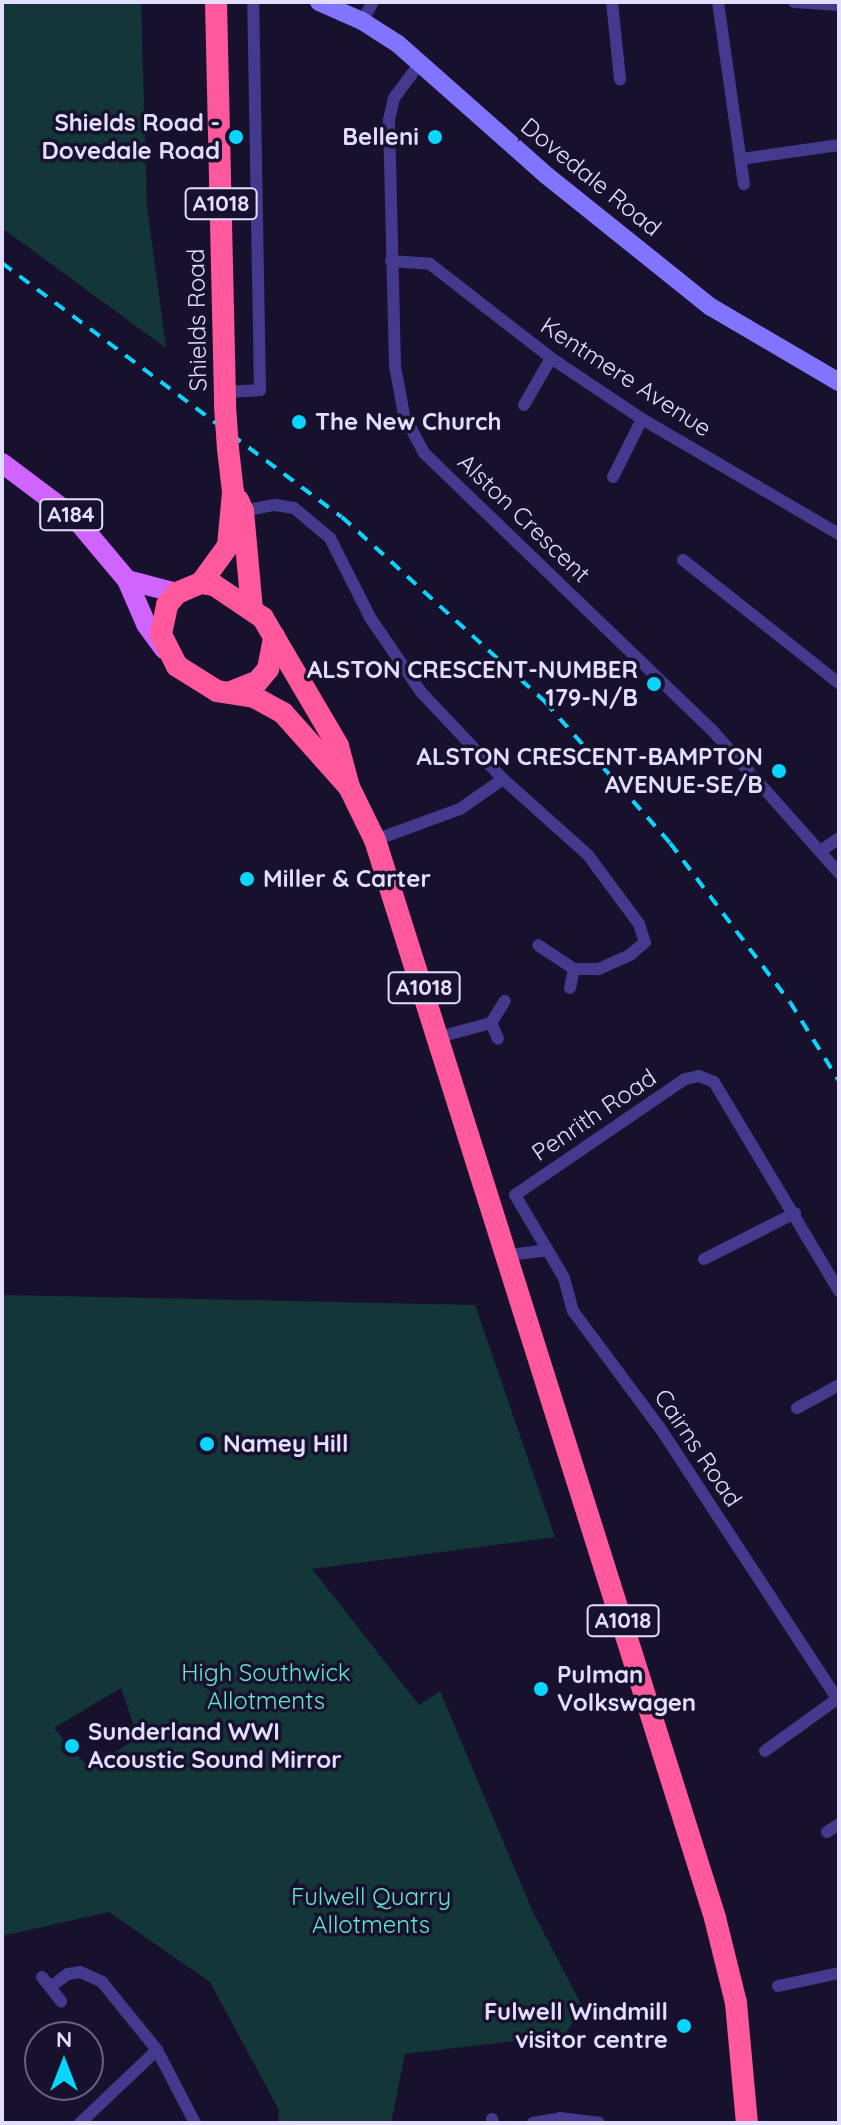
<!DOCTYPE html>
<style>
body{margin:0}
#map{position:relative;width:841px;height:2125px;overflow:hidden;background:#18112d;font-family:Quicksand,sans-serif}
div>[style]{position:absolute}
.green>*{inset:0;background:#133638}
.street>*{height:12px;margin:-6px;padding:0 6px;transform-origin:6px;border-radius:6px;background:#433a8e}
.secondary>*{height:18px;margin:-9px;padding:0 9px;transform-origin:9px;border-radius:9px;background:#8174ff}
.primary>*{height:20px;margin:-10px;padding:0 10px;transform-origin:10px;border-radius:10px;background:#d064ff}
.highway>*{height:22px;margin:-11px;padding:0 11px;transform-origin:11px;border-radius:11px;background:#ff589d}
.rail>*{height:4px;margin-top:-2px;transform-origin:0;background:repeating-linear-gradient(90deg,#09d6ff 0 12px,transparent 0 22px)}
.highway-bridge>*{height:22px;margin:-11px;padding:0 11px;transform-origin:11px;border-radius:11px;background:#ff589d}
.dots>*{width:22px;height:22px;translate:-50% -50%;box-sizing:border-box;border:4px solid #18112d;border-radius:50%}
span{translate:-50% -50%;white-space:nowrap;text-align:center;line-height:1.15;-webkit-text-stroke:7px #18112d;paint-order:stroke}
.shield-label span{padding:2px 6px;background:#18112d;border:2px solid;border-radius:6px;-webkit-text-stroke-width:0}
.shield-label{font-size:22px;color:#e3ddff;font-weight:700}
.poi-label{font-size:24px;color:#e3ddff;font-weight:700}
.right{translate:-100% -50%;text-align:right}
.left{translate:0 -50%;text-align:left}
.street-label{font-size:24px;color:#e3ddff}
.park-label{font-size:24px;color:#63e5cd}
.frame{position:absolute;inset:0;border:4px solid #e3ddff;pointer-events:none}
.north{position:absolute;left:24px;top:2021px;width:80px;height:80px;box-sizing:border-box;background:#18112d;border:2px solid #696381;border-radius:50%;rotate:0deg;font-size:22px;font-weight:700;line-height:32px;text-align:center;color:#e3ddff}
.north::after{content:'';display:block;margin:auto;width:28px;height:36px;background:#09d6ff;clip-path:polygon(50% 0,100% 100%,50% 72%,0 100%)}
</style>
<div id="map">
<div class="green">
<i style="clip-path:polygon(2px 2px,141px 2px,147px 206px,166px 348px,2px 228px)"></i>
<i style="clip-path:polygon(evenodd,2px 1295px,475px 1305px,555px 1537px,312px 1569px,419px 1705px,440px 1691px,532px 1910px,583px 2008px,564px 2035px,405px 2054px,391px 2123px,278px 2123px,279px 2110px,210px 1982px,109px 1912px,2px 1936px,2px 1295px,121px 1688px,138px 1738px,89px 1768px,54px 1728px,121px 1688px)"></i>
</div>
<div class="street">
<i style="left:612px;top:2px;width:78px;rotate:84.1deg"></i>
<i style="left:718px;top:2px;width:184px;rotate:81.9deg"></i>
<i style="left:794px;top:2px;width:45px;rotate:3.8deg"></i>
<i style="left:362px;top:21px;width:22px;rotate:-60deg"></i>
<i style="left:420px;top:63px;width:44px;rotate:126.6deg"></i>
<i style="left:394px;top:98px;width:23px;rotate:103deg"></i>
<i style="left:389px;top:120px;width:246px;rotate:88.6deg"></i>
<i style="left:395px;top:366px;width:50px;rotate:79.6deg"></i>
<i style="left:404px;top:415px;width:43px;rotate:62.2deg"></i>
<i style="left:424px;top:453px;width:400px;rotate:43.9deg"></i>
<i style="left:712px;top:730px;width:191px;rotate:48.4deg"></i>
<i style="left:741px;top:159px;width:99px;rotate:-8.1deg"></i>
<i style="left:391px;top:261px;width:39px;rotate:4deg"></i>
<i style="left:430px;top:264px;width:153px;rotate:37.8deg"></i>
<i style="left:551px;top:358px;width:110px;rotate:33.8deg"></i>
<i style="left:642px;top:419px;width:228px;rotate:30.3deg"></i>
<i style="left:225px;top:392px;width:35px;rotate:-3deg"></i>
<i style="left:260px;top:390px;width:388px;rotate:-91deg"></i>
<i style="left:524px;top:405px;width:54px;rotate:-60.1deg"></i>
<i style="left:613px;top:477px;width:65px;rotate:-63.4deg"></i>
<i style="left:243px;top:511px;width:33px;rotate:-11deg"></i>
<i style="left:275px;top:505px;width:19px;rotate:9deg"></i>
<i style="left:294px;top:508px;width:47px;rotate:39.8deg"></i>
<i style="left:330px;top:538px;width:91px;rotate:63.2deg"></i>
<i style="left:371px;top:619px;width:88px;rotate:55.6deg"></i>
<i style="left:421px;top:692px;width:120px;rotate:46.7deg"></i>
<i style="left:503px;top:779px;width:114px;rotate:41.8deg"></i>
<i style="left:588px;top:855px;width:86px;rotate:53.5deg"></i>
<i style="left:639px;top:924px;width:19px;rotate:72deg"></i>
<i style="left:645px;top:942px;width:20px;rotate:139deg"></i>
<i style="left:630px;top:955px;width:35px;rotate:156deg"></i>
<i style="left:598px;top:969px;width:24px;rotate:180deg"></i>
<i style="left:574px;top:969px;width:43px;rotate:-146.3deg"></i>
<i style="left:683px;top:560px;width:199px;rotate:38.3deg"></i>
<i style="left:375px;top:840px;width:90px;rotate:-20deg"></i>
<i style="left:460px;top:809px;width:52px;rotate:-34.9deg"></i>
<i style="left:822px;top:850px;width:21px;rotate:-35deg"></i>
<i style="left:570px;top:988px;width:19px;rotate:-78deg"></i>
<i style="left:491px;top:1023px;width:17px;rotate:66deg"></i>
<i style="left:439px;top:1037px;width:54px;rotate:-15.1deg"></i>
<i style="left:491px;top:1023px;width:26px;rotate:-58deg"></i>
<i style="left:515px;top:1195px;width:96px;rotate:59.4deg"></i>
<i style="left:564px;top:1278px;width:34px;rotate:75deg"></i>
<i style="left:573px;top:1311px;width:149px;rotate:53.4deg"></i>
<i style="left:662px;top:1431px;width:324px;rotate:56.8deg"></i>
<i style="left:515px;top:1195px;width:206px;rotate:-34.3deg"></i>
<i style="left:685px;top:1079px;width:14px;rotate:-12deg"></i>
<i style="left:699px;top:1076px;width:16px;rotate:22deg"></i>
<i style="left:714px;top:1082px;width:244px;rotate:59.1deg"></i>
<i style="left:509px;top:1255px;width:39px;rotate:-7deg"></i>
<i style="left:704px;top:1259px;width:102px;rotate:-26.8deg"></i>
<i style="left:797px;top:1408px;width:48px;rotate:-28.7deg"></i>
<i style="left:765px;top:1751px;width:89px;rotate:-35.8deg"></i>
<i style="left:827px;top:1832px;width:14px;rotate:-34deg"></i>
<i style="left:42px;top:1977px;width:31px;rotate:52deg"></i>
<i style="left:778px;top:1986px;width:62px;rotate:-12deg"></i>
<i style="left:50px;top:1987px;width:22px;rotate:-36deg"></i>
<i style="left:68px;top:1974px;width:12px;rotate:-9deg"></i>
<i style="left:80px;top:1972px;width:24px;rotate:24deg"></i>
<i style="left:102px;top:1982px;width:87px;rotate:51deg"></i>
<i style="left:157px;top:2050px;width:82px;rotate:62.5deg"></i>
<i style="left:492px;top:2119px;width:4px;rotate:76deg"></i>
<i style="left:80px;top:2123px;width:106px;rotate:-43.5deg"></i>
<i style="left:533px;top:2123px;width:27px;rotate:-10deg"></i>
<i style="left:560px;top:2118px;width:39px;rotate:7deg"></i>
</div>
<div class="secondary">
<i style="left:319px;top:2px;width:47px;rotate:23.8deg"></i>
<i style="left:362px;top:21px;width:43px;rotate:32.6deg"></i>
<i style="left:398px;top:44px;width:198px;rotate:41.5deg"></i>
<i style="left:546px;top:175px;width:211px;rotate:38.7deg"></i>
<i style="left:711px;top:307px;width:148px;rotate:30.4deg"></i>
</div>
<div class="primary">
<i style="left:2px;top:463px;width:90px;rotate:36.9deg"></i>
<i style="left:74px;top:517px;width:82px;rotate:49.9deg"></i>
<i style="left:127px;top:580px;width:48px;rotate:66.6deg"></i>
<i style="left:146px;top:624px;width:31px;rotate:54deg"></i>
<i style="left:127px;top:580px;width:52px;rotate:14.6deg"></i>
</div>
<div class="highway">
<i style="left:216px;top:2px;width:404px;rotate:88.7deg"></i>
<i style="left:238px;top:500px;width:12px;rotate:66deg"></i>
<i style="left:243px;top:511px;width:98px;rotate:84.8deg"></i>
<i style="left:201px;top:583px;width:46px;rotate:-53.9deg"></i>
<i style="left:228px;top:546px;width:54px;rotate:-84.7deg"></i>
<i style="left:233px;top:492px;width:43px;rotate:-96.6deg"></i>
<i style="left:231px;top:692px;width:29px;rotate:-22deg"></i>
<i style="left:258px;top:681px;width:16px;rotate:-50deg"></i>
<i style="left:268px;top:669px;width:33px;rotate:-79deg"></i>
<i style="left:349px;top:787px;width:99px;rotate:-131.7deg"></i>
<i style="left:283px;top:713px;width:33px;rotate:-151deg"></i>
<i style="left:254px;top:697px;width:37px;rotate:-171deg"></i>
<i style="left:217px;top:691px;width:47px;rotate:-148deg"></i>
<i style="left:177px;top:666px;width:36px;rotate:-117deg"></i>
<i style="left:161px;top:634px;width:30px;rotate:-78deg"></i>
<i style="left:167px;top:605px;width:16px;rotate:-50deg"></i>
<i style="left:177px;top:593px;width:26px;rotate:-23deg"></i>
<i style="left:201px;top:583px;width:13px;rotate:9deg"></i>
<i style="left:214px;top:585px;width:59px;rotate:34deg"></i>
<i style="left:263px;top:618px;width:148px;rotate:59.6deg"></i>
<i style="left:338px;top:746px;width:42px;rotate:75deg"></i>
<i style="left:349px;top:787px;width:59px;rotate:63.9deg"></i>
<i style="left:375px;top:840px;width:1130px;rotate:72.49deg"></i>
<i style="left:715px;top:1918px;width:88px;rotate:76.1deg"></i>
<i style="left:736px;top:2003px;width:121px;rotate:84.8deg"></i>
</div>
<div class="rail">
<i style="left:2px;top:263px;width:424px;rotate:36.8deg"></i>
<i style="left:342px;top:517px;width:275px;rotate:42.3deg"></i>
<i style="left:545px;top:702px;width:188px;rotate:48.4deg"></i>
<i style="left:670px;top:843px;width:199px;rotate:53deg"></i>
<i style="left:790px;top:1002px;width:93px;rotate:58.2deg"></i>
</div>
<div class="highway-bridge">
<i style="left:225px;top:406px;width:43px;rotate:86deg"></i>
</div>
<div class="dots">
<i style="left:236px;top:137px;background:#09d6ff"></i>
<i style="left:435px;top:137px;background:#09d6ff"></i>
<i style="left:299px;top:422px;background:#09d6ff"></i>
<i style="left:654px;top:684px;background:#09d6ff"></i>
<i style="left:779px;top:771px;background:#09d6ff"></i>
<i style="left:247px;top:879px;background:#09d6ff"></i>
<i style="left:207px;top:1444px;background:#09d6ff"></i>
<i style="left:541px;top:1689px;background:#09d6ff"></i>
<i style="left:72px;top:1746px;background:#09d6ff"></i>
<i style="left:684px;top:2026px;background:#09d6ff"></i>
</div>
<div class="shield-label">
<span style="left:221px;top:204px">A1018</span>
<span style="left:71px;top:515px">A184</span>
<span style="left:424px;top:988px">A1018</span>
<span style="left:623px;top:1621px">A1018</span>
</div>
<div class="poi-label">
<span class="right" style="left:220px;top:137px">Shields Road -<br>Dovedale Road</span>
<span class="right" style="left:419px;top:137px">Belleni</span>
<span class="left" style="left:315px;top:422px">The New Church</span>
<span class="right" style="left:638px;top:684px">ALSTON CRESCENT-NUMBER<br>179-N/B</span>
<span class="right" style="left:763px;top:771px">ALSTON CRESCENT-BAMPTON<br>AVENUE-SE/B</span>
<span class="left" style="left:263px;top:879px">Miller &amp; Carter</span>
<span class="left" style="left:223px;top:1444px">Namey Hill</span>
<span class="left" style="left:557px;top:1689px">Pulman<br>Volkswagen</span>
<span class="left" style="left:88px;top:1746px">Sunderland WWI<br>Acoustic Sound Mirror</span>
<span class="right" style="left:668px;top:2026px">Fulwell Windmill<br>visitor centre</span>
</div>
<div class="street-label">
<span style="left:591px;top:177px;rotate:39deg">Dovedale Road</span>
<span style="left:197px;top:320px;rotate:-91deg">Shields Road</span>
<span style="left:626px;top:377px;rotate:33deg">Kentmere Avenue</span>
<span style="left:524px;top:518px;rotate:44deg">Alston Crescent</span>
<span style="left:594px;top:1115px;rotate:-34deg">Penrith Road</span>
<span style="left:698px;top:1448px;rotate:56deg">Cairns Road</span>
</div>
<div class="park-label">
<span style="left:266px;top:1687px">High Southwick<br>Allotments</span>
<span style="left:371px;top:1911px">Fulwell Quarry<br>Allotments</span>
</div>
<div class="frame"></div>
<div class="north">N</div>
</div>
